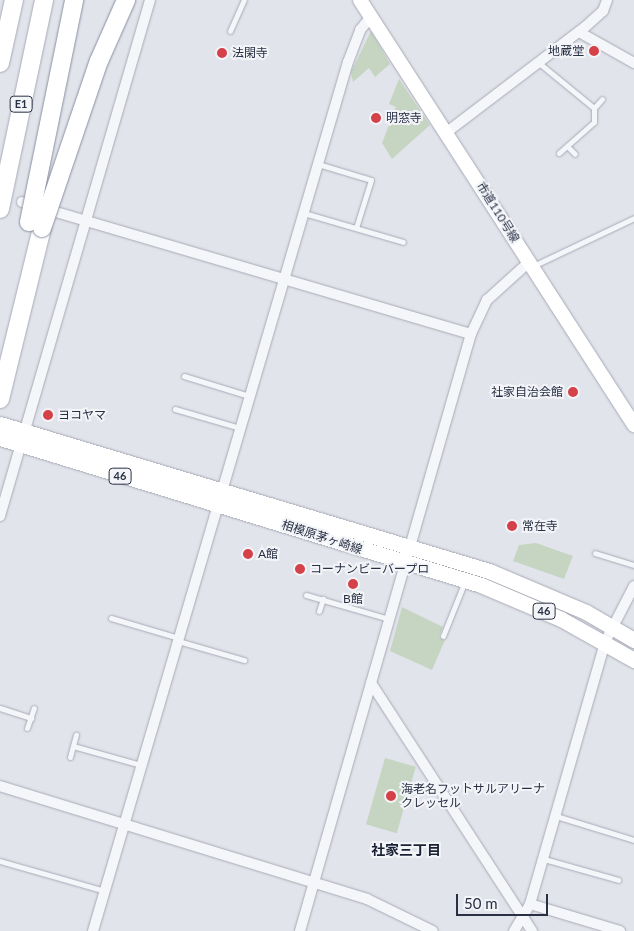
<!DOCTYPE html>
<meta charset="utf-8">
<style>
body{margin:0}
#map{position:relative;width:634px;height:931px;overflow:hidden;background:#e2e4eb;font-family:Lato,"Noto Sans JP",sans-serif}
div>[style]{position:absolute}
.green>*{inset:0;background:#c5d5c2;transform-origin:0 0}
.roads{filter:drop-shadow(0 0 1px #a7aab6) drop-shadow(0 0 1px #a7aab6)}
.lane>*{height:5px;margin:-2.5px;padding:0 2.5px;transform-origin:2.5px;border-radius:2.5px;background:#f5f6f9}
.street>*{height:10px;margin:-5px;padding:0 5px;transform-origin:5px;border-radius:5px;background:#f5f6f9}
.secondary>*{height:14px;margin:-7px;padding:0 7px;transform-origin:7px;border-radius:7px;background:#fff}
.primary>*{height:15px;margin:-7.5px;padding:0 7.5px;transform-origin:7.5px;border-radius:7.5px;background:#fff}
.highway>*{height:18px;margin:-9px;padding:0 9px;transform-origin:9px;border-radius:9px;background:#fff}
.bridges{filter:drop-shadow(0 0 1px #8890a2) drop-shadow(0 0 1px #8890a2)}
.highway-bridge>*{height:18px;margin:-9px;padding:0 9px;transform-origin:9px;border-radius:9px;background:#fff}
.dots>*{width:14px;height:14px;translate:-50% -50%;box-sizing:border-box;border:2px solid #f2f4f8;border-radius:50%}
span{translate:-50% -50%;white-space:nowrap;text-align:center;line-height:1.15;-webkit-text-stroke:4px #f2f4f8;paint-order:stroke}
.shield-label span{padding:1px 4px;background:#f2f4f8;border:1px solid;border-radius:4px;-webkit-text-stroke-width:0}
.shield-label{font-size:11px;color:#293044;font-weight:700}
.poi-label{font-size:12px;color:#293044}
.right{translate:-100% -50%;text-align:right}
.left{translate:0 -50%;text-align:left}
.street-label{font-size:12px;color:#293044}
.neighbourhood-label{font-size:14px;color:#1b2135;font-weight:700}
.scale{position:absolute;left:456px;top:894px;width:92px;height:22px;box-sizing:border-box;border:2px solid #293044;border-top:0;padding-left:6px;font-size:15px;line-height:18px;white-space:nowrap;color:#293044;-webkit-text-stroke:4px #f2f4f8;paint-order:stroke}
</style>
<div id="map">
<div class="green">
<i style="clip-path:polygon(371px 31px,390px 64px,375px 77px,369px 68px,353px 82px,351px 72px)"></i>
<i style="clip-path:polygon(399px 79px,430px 125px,392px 159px,382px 143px,396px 107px,389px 104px)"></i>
<i style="clip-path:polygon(536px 543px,573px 556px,564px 579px,513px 561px,519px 545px)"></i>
<i style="clip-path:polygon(402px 607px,443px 627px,439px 637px,445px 640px,432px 670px,390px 651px)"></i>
<i style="left:385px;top:758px;width:32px;height:69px;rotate:16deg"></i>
</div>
<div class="roads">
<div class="lane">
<i style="left:230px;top:31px;width:34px;rotate:-66deg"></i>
<i style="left:539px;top:63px;width:71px;rotate:39.3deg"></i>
<i style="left:594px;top:108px;width:14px;rotate:90deg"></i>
<i style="left:594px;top:122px;width:47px;rotate:138.5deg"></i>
<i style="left:594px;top:108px;width:12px;rotate:-48deg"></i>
<i style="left:567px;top:146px;width:11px;rotate:45deg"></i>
<i style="left:318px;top:164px;width:55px;rotate:16.8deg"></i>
<i style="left:371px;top:180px;width:50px;rotate:107.4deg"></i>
<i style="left:304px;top:213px;width:103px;rotate:16.3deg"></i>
<i style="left:533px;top:266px;width:112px;rotate:-25.4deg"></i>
<i style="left:184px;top:376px;width:68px;rotate:17.1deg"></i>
<i style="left:175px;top:409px;width:68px;rotate:16.3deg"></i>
<i style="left:595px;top:553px;width:41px;rotate:17.1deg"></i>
<i style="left:306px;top:595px;width:86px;rotate:16.1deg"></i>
<i style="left:319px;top:611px;width:13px;rotate:-72deg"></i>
<i style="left:111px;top:618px;width:71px;rotate:16.4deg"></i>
<i style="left:443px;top:636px;width:59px;rotate:-68.2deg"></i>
<i style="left:178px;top:641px;width:69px;rotate:16.1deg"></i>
<i style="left:0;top:708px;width:33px;rotate:18deg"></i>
<i style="left:27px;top:728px;width:21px;rotate:-71deg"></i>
<i style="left:73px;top:746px;width:71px;rotate:15.6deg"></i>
<i style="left:70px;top:757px;width:23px;rotate:-75deg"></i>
<i style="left:556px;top:816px;width:82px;rotate:17.1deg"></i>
<i style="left:544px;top:859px;width:77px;rotate:15.8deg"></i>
<i style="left:0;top:861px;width:109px;rotate:15.9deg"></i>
</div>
<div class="street">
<i style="left:579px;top:32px;width:63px;rotate:29.4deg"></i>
<i style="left:447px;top:132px;width:173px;rotate:-37.3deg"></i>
<i style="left:585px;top:27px;width:24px;rotate:-42deg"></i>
<i style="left:603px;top:11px;width:12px;rotate:-70deg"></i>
<i style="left:22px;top:202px;width:468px;rotate:16.4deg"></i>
<i style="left:0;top:516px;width:537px;rotate:-73.79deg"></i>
<i style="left:371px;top:683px;width:296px;rotate:57deg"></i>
<i style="left:0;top:786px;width:384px;rotate:17.1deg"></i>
<i style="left:367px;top:899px;width:73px;rotate:25.9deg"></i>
<i style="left:530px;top:904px;width:94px;rotate:16.7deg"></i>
<i style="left:93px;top:931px;width:906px;rotate:-73.65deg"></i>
<i style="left:348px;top:62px;width:34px;rotate:-69deg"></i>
<i style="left:360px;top:30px;width:17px;rotate:-50deg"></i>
<i style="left:300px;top:931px;width:621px;rotate:-74.02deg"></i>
<i style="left:471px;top:334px;width:38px;rotate:-65deg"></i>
<i style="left:487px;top:300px;width:57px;rotate:-42.1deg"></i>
<i style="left:514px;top:931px;width:31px;rotate:-59deg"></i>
<i style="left:530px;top:904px;width:273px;rotate:-74deg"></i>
<i style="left:605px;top:642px;width:63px;rotate:-62.6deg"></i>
</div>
<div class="secondary">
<i style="left:360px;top:0;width:506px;rotate:57.19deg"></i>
</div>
<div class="primary">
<i style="left:0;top:424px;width:511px;rotate:16.73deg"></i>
<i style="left:489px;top:571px;width:105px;rotate:22.9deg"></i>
<i style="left:586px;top:612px;width:56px;rotate:30.3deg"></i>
<i style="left:0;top:438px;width:503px;rotate:16.99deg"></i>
<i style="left:481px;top:585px;width:87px;rotate:23deg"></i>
<i style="left:561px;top:619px;width:84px;rotate:29.3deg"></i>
</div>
<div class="highway">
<i style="left:0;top:63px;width:65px;rotate:-77.5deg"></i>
<i style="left:0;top:209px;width:214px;rotate:-78.1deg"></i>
<i style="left:0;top:399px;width:176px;rotate:-76.2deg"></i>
</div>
</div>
<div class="bridges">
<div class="highway-bridge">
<i style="left:29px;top:222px;width:227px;rotate:-78.5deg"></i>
<i style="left:42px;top:228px;width:176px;rotate:-71.2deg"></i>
<i style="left:99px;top:61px;width:67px;rotate:-66.1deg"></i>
</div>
</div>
<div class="dots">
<i style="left:594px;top:51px;background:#d54148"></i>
<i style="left:222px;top:53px;background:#d54148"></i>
<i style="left:376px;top:118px;background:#d54148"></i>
<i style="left:573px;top:392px;background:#d54148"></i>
<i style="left:48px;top:415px;background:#d54148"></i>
<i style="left:512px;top:526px;background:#d54148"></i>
<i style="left:248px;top:554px;background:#d54148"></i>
<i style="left:300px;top:569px;background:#d54148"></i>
<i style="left:353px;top:584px;background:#d54148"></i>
<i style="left:391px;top:796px;background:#d54148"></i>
</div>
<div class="shield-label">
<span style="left:21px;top:104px">E1</span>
<span style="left:120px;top:476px">46</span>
<span style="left:544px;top:611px">46</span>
</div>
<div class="poi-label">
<span class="right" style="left:584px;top:51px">地蔵堂</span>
<span class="left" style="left:232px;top:53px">法閑寺</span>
<span class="left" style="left:386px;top:118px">明窓寺</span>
<span class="right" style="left:563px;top:392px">社家自治会館</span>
<span class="left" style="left:58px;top:415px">ヨコヤマ</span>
<span class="left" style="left:522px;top:526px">常在寺</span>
<span class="left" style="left:258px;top:554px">A館</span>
<span class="left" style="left:310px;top:569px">コーナンビーバープロ</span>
<span style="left:353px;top:599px">B館</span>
<span class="left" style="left:401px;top:796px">海老名フットサルアリーナ<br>クレッセル</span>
</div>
<div class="street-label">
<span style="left:498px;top:212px;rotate:58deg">市道110号線</span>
<span style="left:322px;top:537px;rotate:18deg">相模原茅ヶ崎線</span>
</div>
<div class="neighbourhood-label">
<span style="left:406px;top:850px">社家三丁目</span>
</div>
<div class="scale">50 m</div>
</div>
